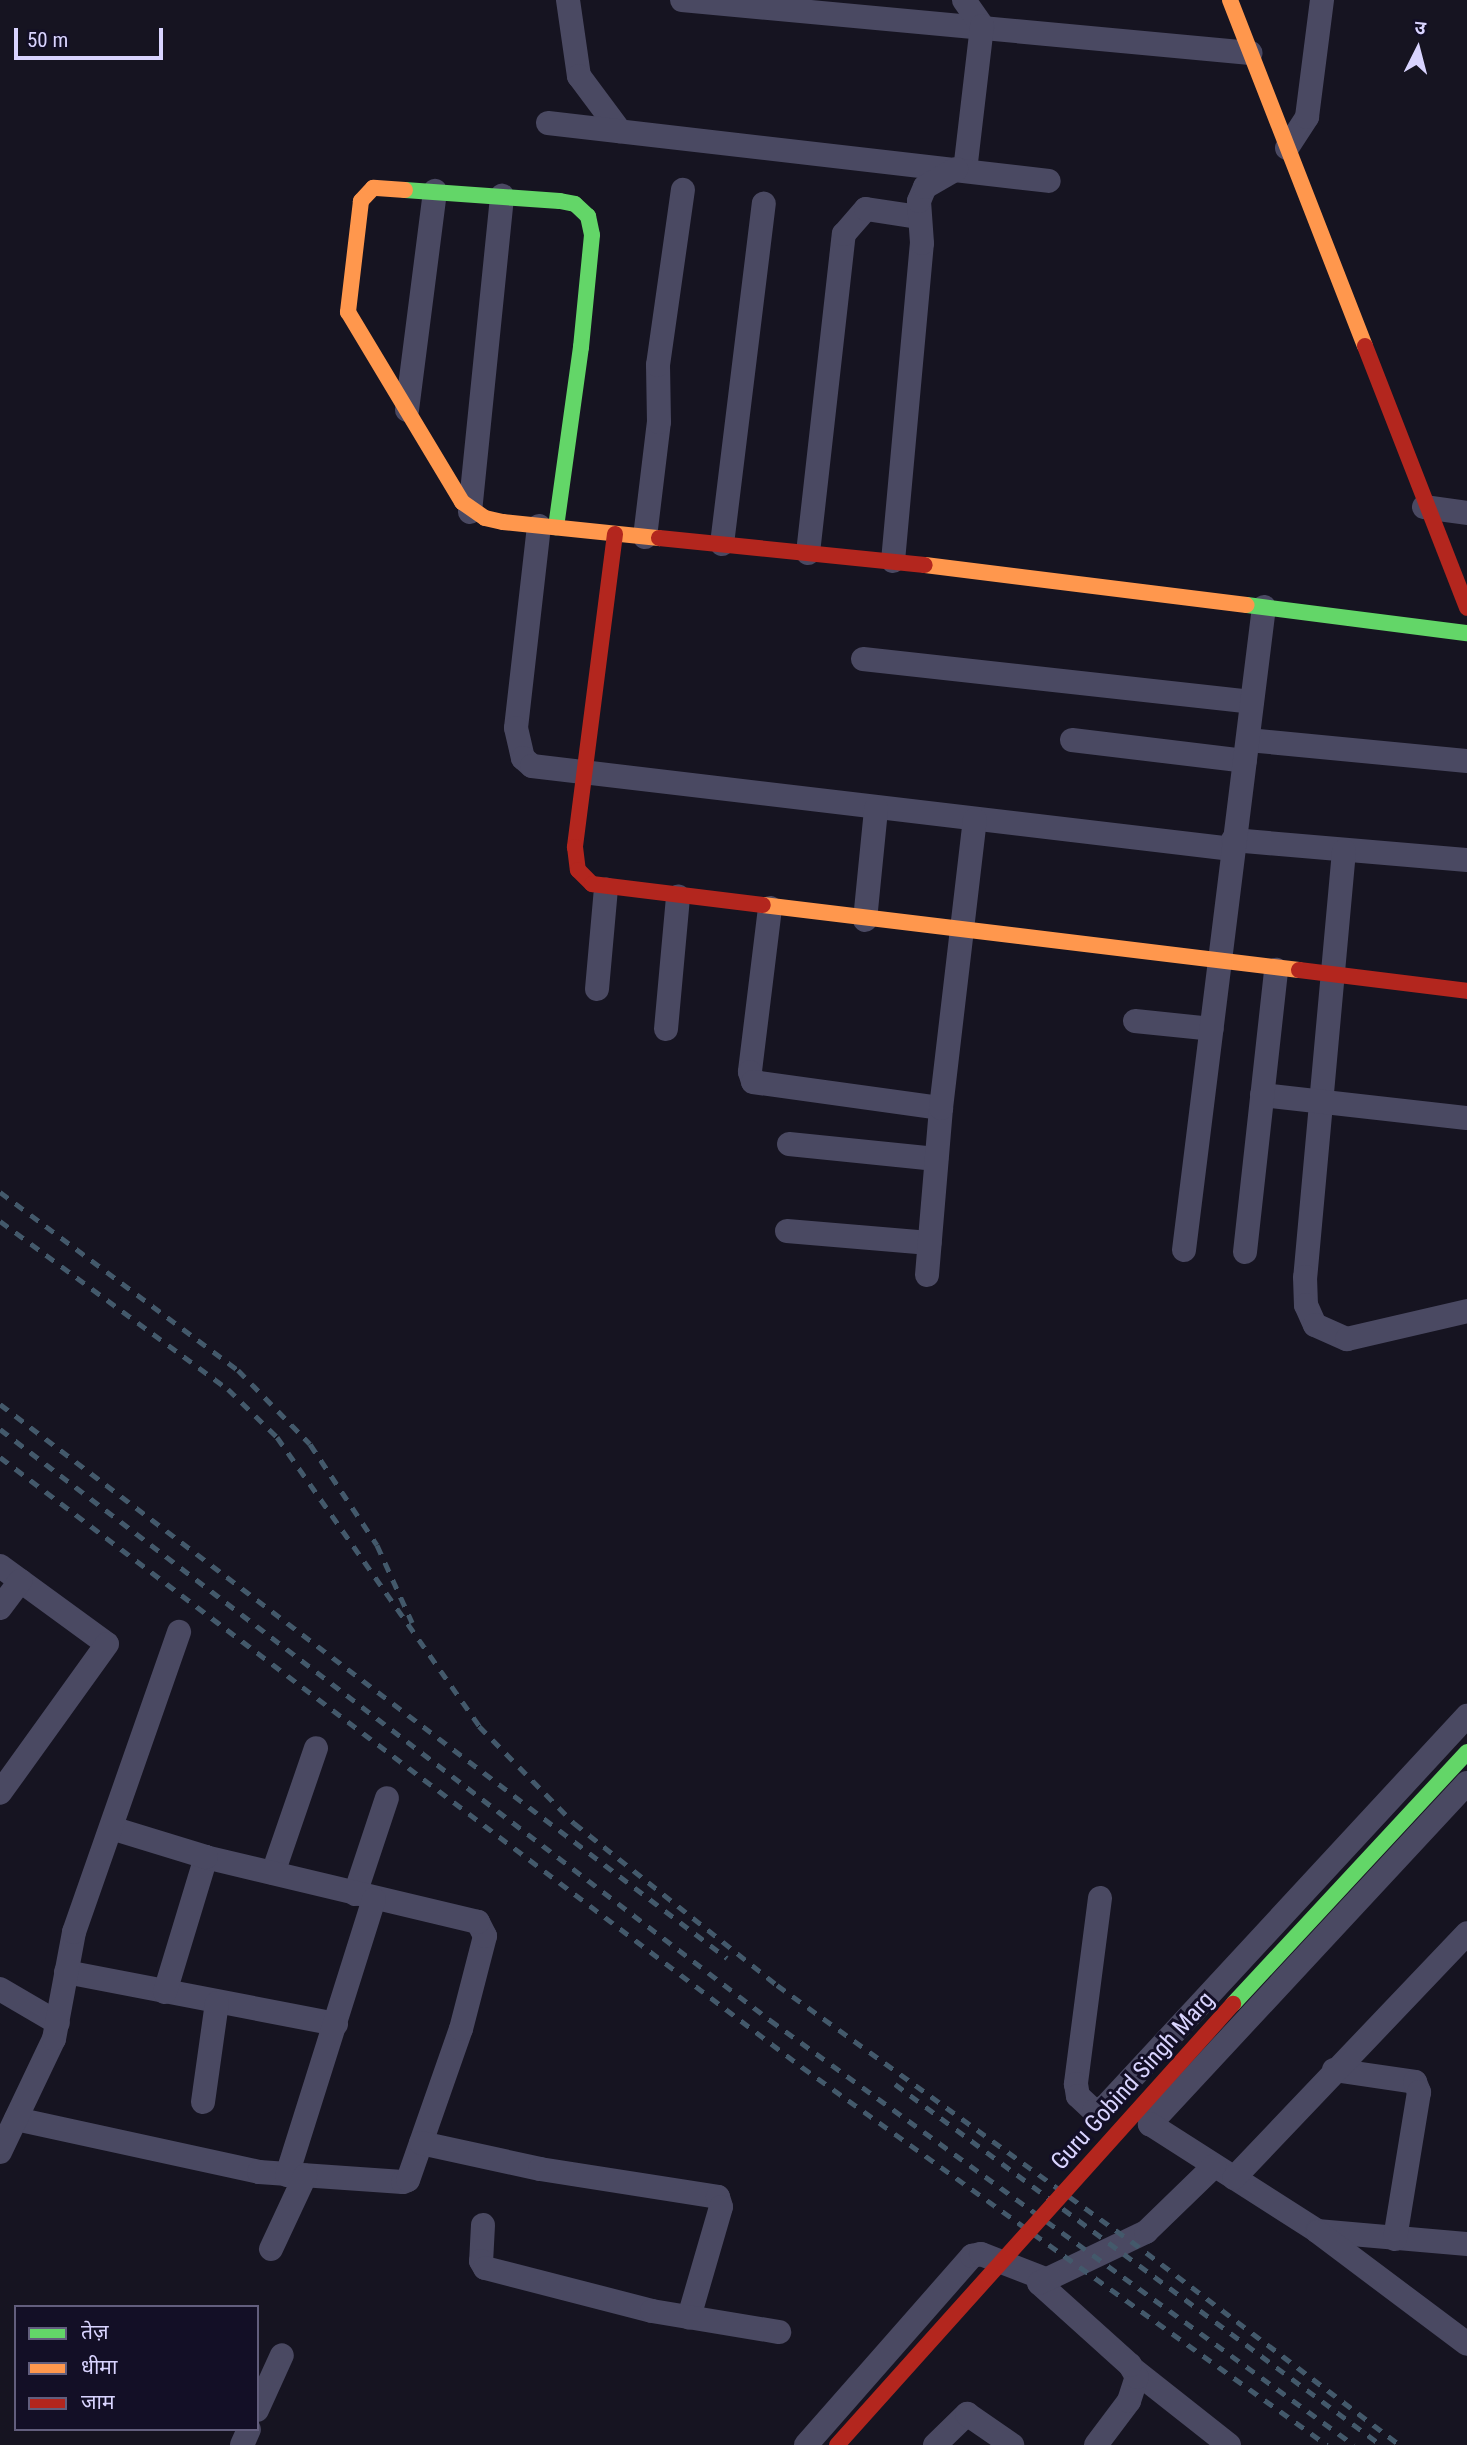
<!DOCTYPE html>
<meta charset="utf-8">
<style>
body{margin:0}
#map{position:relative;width:1467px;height:2445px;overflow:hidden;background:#161421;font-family:"Roboto Condensed","Noto Sans Devanagari",sans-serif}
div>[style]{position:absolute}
.street>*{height:24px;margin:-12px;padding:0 12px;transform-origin:12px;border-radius:12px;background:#4a4962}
.fast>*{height:16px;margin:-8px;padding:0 8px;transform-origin:8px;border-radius:8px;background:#63d668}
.slow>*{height:16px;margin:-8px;padding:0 8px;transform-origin:8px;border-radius:8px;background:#ff974d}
.jam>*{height:16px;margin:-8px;padding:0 8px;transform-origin:8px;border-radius:8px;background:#b3261e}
.rail>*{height:5px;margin-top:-2.5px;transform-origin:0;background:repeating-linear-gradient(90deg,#43596b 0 10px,transparent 0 19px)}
.fast-bridge>*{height:16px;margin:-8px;padding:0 8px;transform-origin:8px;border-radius:8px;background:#63d668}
.jam-bridge>*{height:16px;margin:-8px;padding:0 8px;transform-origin:8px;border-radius:8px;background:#b3261e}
span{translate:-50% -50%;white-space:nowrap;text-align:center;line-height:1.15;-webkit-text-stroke:6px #130f26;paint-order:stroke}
.street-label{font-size:24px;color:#d9d4ff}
.legend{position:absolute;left:14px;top:2305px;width:245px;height:126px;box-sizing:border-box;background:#130f26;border:2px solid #625e7d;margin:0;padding:9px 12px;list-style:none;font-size:21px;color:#d9d4ff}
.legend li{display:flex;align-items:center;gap:14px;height:35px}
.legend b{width:35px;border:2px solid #625e7d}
.north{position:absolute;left:1383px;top:14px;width:70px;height:70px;-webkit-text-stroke:5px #130f26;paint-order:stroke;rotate:6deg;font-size:19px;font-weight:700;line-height:28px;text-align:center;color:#d9d4ff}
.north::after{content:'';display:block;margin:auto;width:24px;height:32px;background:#d9d4ff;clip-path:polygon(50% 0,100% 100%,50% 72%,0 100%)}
.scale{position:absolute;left:14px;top:28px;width:149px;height:32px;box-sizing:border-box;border:4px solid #d9d4ff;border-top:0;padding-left:9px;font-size:21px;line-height:24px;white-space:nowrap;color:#d9d4ff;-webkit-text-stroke:5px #130f26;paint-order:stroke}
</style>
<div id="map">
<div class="street">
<i style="left:568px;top:0;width:77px;rotate:81.8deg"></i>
<i style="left:579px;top:76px;width:69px;rotate:53.3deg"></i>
<i style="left:682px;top:0;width:571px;rotate:5.32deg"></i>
<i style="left:964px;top:0;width:32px;rotate:55deg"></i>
<i style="left:982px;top:26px;width:145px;rotate:96.7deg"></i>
<i style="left:548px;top:123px;width:504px;rotate:6.6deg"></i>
<i style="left:1287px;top:148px;width:37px;rotate:-57deg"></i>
<i style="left:1307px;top:117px;width:118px;rotate:-82.7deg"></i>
<i style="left:407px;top:410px;width:221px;rotate:-82.7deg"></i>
<i style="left:1424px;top:507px;width:43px;rotate:7.9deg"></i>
<i style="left:470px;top:512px;width:318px;rotate:-84.2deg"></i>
<i style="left:539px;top:526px;width:203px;rotate:96.5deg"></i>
<i style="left:516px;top:728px;width:31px;rotate:77deg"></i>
<i style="left:523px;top:758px;width:12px;rotate:42deg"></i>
<i style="left:532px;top:766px;width:705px;rotate:6.76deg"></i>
<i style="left:645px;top:537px;width:116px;rotate:-83.1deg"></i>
<i style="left:659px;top:422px;width:57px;rotate:-91deg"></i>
<i style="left:658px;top:365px;width:177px;rotate:-81.9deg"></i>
<i style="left:722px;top:544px;width:343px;rotate:-83deg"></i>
<i style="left:808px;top:553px;width:321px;rotate:-83.6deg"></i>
<i style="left:844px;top:234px;width:33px;rotate:-49deg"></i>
<i style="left:866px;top:209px;width:54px;rotate:8.6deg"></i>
<i style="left:893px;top:561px;width:319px;rotate:-84.8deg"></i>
<i style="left:922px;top:243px;width:42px;rotate:-94.1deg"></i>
<i style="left:919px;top:201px;width:15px;rotate:-67deg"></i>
<i style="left:925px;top:187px;width:36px;rotate:-30deg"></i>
<i style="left:863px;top:659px;width:391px;rotate:6.3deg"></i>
<i style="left:1072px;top:740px;width:174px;rotate:6.9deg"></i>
<i style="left:1248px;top:740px;width:220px;rotate:5.5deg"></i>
<i style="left:1233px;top:840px;width:235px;rotate:4.9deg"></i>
<i style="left:1344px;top:851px;width:428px;rotate:95.2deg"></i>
<i style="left:1305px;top:1277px;width:28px;rotate:88deg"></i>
<i style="left:1306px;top:1305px;width:22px;rotate:66deg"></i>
<i style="left:1315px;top:1325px;width:35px;rotate:24deg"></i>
<i style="left:1347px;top:1339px;width:123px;rotate:-13.1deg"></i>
<i style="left:770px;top:908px;width:165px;rotate:97deg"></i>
<i style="left:750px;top:1072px;width:10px;rotate:73deg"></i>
<i style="left:753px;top:1082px;width:190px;rotate:7.9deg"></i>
<i style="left:865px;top:920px;width:112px;rotate:-84.3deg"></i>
<i style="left:597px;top:989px;width:100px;rotate:-84.9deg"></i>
<i style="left:1135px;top:1021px;width:77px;rotate:5.9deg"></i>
<i style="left:666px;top:1029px;width:133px;rotate:-84.8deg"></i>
<i style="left:1262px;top:1095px;width:206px;rotate:6.4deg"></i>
<i style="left:789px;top:1144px;width:148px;rotate:5.8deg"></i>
<i style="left:787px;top:1231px;width:143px;rotate:4.8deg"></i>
<i style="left:1184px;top:1250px;width:648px;rotate:-82.91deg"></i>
<i style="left:1245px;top:1252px;width:284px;rotate:-83.7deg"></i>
<i style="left:927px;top:1275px;width:168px;rotate:-85.2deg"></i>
<i style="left:941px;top:1108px;width:290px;rotate:-83.3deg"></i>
<i style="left:0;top:1566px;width:132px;rotate:36.1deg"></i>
<i style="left:107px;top:1644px;width:183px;rotate:125.7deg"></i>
<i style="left:0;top:1608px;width:34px;rotate:-53deg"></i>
<i style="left:1467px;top:1783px;width:466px;rotate:132.9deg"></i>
<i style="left:1150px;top:2124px;width:198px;rotate:32.6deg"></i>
<i style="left:1317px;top:2231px;width:151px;rotate:5deg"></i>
<i style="left:273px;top:1873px;width:132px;rotate:-71deg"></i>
<i style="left:355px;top:1894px;width:101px;rotate:-71.6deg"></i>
<i style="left:1100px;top:1898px;width:188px;rotate:97.4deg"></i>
<i style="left:1076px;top:2084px;width:12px;rotate:81deg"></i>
<i style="left:1078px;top:2096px;width:22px;rotate:43deg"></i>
<i style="left:1094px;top:2111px;width:12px;rotate:-20deg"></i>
<i style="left:1105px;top:2107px;width:533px;rotate:-47.21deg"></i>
<i style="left:66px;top:1972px;width:275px;rotate:10.9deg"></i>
<i style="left:0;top:1989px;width:67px;rotate:30.4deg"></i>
<i style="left:165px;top:1992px;width:141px;rotate:-73.1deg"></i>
<i style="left:1334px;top:2070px;width:82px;rotate:8.4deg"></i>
<i style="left:1415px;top:2082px;width:11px;rotate:68deg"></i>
<i style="left:1419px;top:2092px;width:149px;rotate:99.3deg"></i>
<i style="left:203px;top:2102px;width:100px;rotate:-82deg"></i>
<i style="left:16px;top:2119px;width:249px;rotate:12.3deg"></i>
<i style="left:259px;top:2172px;width:144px;rotate:4deg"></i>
<i style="left:403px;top:2182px;width:5px;rotate:-22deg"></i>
<i style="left:408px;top:2180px;width:160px;rotate:-70.7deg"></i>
<i style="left:461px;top:2029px;width:96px;rotate:-75.5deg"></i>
<i style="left:485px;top:1936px;width:16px;rotate:-117deg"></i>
<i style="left:478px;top:1922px;width:280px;rotate:-166.6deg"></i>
<i style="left:206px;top:1857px;width:99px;rotate:-163deg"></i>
<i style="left:421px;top:2143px;width:122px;rotate:12.3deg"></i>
<i style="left:540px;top:2169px;width:180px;rotate:8.9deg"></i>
<i style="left:718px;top:2197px;width:10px;rotate:73deg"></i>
<i style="left:721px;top:2207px;width:115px;rotate:106.2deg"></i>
<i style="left:0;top:2152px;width:125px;rotate:-64.5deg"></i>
<i style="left:54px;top:2039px;width:109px;rotate:-79.4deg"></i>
<i style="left:74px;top:1932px;width:318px;rotate:-70.7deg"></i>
<i style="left:287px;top:2175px;width:289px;rotate:-72.5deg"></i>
<i style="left:1234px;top:2178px;width:338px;rotate:-46.4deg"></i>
<i style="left:483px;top:2225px;width:36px;rotate:93deg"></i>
<i style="left:481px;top:2261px;width:8px;rotate:60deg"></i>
<i style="left:485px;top:2268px;width:172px;rotate:14.4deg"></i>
<i style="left:652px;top:2311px;width:129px;rotate:9.4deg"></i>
<i style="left:1318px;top:2232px;width:186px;rotate:36.9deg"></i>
<i style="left:271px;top:2249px;width:81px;rotate:-65deg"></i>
<i style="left:1134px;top:2370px;width:121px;rotate:38.3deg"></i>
<i style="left:257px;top:2410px;width:60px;rotate:-65.6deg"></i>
<i style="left:242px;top:2445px;width:17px;rotate:-66deg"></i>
<i style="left:806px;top:2445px;width:252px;rotate:-48.7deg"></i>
<i style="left:972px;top:2256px;width:9px;rotate:-13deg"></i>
<i style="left:981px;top:2254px;width:66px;rotate:21.2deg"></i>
<i style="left:935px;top:2445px;width:45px;rotate:-44.1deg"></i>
<i style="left:967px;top:2414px;width:55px;rotate:34.6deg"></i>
<i style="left:1096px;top:2445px;width:55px;rotate:-53.1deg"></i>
<i style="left:1129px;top:2401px;width:25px;rotate:-72deg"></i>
<i style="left:1137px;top:2377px;width:14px;rotate:-120deg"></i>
<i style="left:1130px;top:2365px;width:122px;rotate:-138deg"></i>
<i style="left:1039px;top:2283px;width:119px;rotate:-25.5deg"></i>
<i style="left:1146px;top:2232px;width:95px;rotate:-44.1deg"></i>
</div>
<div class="fast">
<i style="left:405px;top:190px;width:155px;rotate:4.1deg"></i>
<i style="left:560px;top:201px;width:15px;rotate:11deg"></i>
<i style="left:575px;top:204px;width:18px;rotate:43deg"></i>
<i style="left:588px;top:216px;width:19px;rotate:78deg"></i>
<i style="left:592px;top:235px;width:113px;rotate:95.6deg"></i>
<i style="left:581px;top:347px;width:182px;rotate:97.9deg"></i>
<i style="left:1247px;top:605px;width:222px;rotate:7.3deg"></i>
</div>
<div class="slow">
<i style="left:1230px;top:0;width:371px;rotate:68.7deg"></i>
<i style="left:405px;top:190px;width:32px;rotate:-176deg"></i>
<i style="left:373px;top:188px;width:18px;rotate:133deg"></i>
<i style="left:361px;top:201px;width:112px;rotate:96.7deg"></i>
<i style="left:348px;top:312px;width:222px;rotate:59deg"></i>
<i style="left:462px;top:502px;width:28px;rotate:35deg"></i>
<i style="left:485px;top:518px;width:18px;rotate:13deg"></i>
<i style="left:503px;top:522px;width:157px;rotate:5.9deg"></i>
<i style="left:925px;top:565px;width:324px;rotate:7.1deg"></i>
<i style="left:763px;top:905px;width:540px;rotate:6.91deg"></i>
</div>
<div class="jam">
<i style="left:1365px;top:346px;width:281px;rotate:68.7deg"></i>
<i style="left:615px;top:534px;width:316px;rotate:97.3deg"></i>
<i style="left:575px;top:847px;width:23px;rotate:83deg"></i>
<i style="left:578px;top:870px;width:20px;rotate:45deg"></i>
<i style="left:592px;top:884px;width:172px;rotate:7deg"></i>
<i style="left:659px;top:538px;width:267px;rotate:5.8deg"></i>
<i style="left:1299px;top:970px;width:169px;rotate:7.1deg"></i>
</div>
<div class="rail">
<i style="left:0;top:1192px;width:297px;rotate:36.8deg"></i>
<i style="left:238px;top:1370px;width:103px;rotate:45.8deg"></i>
<i style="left:310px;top:1444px;width:121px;rotate:56.4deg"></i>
<i style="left:377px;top:1545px;width:85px;rotate:65.6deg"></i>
<i style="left:0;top:1221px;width:283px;rotate:36.4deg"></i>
<i style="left:228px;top:1389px;width:69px;rotate:44.4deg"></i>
<i style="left:277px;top:1437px;width:353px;rotate:55deg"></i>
<i style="left:479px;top:1726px;width:136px;rotate:45.6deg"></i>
<i style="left:574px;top:1823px;width:260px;rotate:38.6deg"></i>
<i style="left:777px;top:1985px;width:437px;rotate:35.9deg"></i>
<i style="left:1131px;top:2241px;width:338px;rotate:37.2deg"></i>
<i style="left:0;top:1404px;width:914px;rotate:37.31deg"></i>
<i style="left:0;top:1429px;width:971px;rotate:37.51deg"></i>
<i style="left:770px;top:2020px;width:722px;rotate:36.04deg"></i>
<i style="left:0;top:1457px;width:1008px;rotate:37.26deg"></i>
<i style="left:802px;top:2067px;width:647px;rotate:35.75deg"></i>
<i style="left:895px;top:2084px;width:605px;rotate:36.6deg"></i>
</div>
<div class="fast-bridge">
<i style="left:1233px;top:2004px;width:344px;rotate:-47.1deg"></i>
</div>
<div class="jam-bridge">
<i style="left:837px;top:2445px;width:593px;rotate:-48.08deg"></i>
</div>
<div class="street-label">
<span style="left:1133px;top:2081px;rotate:-48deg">Guru Gobind Singh Marg</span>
</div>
<ul class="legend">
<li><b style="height:9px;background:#63d668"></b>तेज़</li>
<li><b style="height:9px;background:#ff974d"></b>धीमा</li>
<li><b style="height:9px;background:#b3261e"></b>जाम</li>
</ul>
<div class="north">उ</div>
<div class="scale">50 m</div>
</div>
